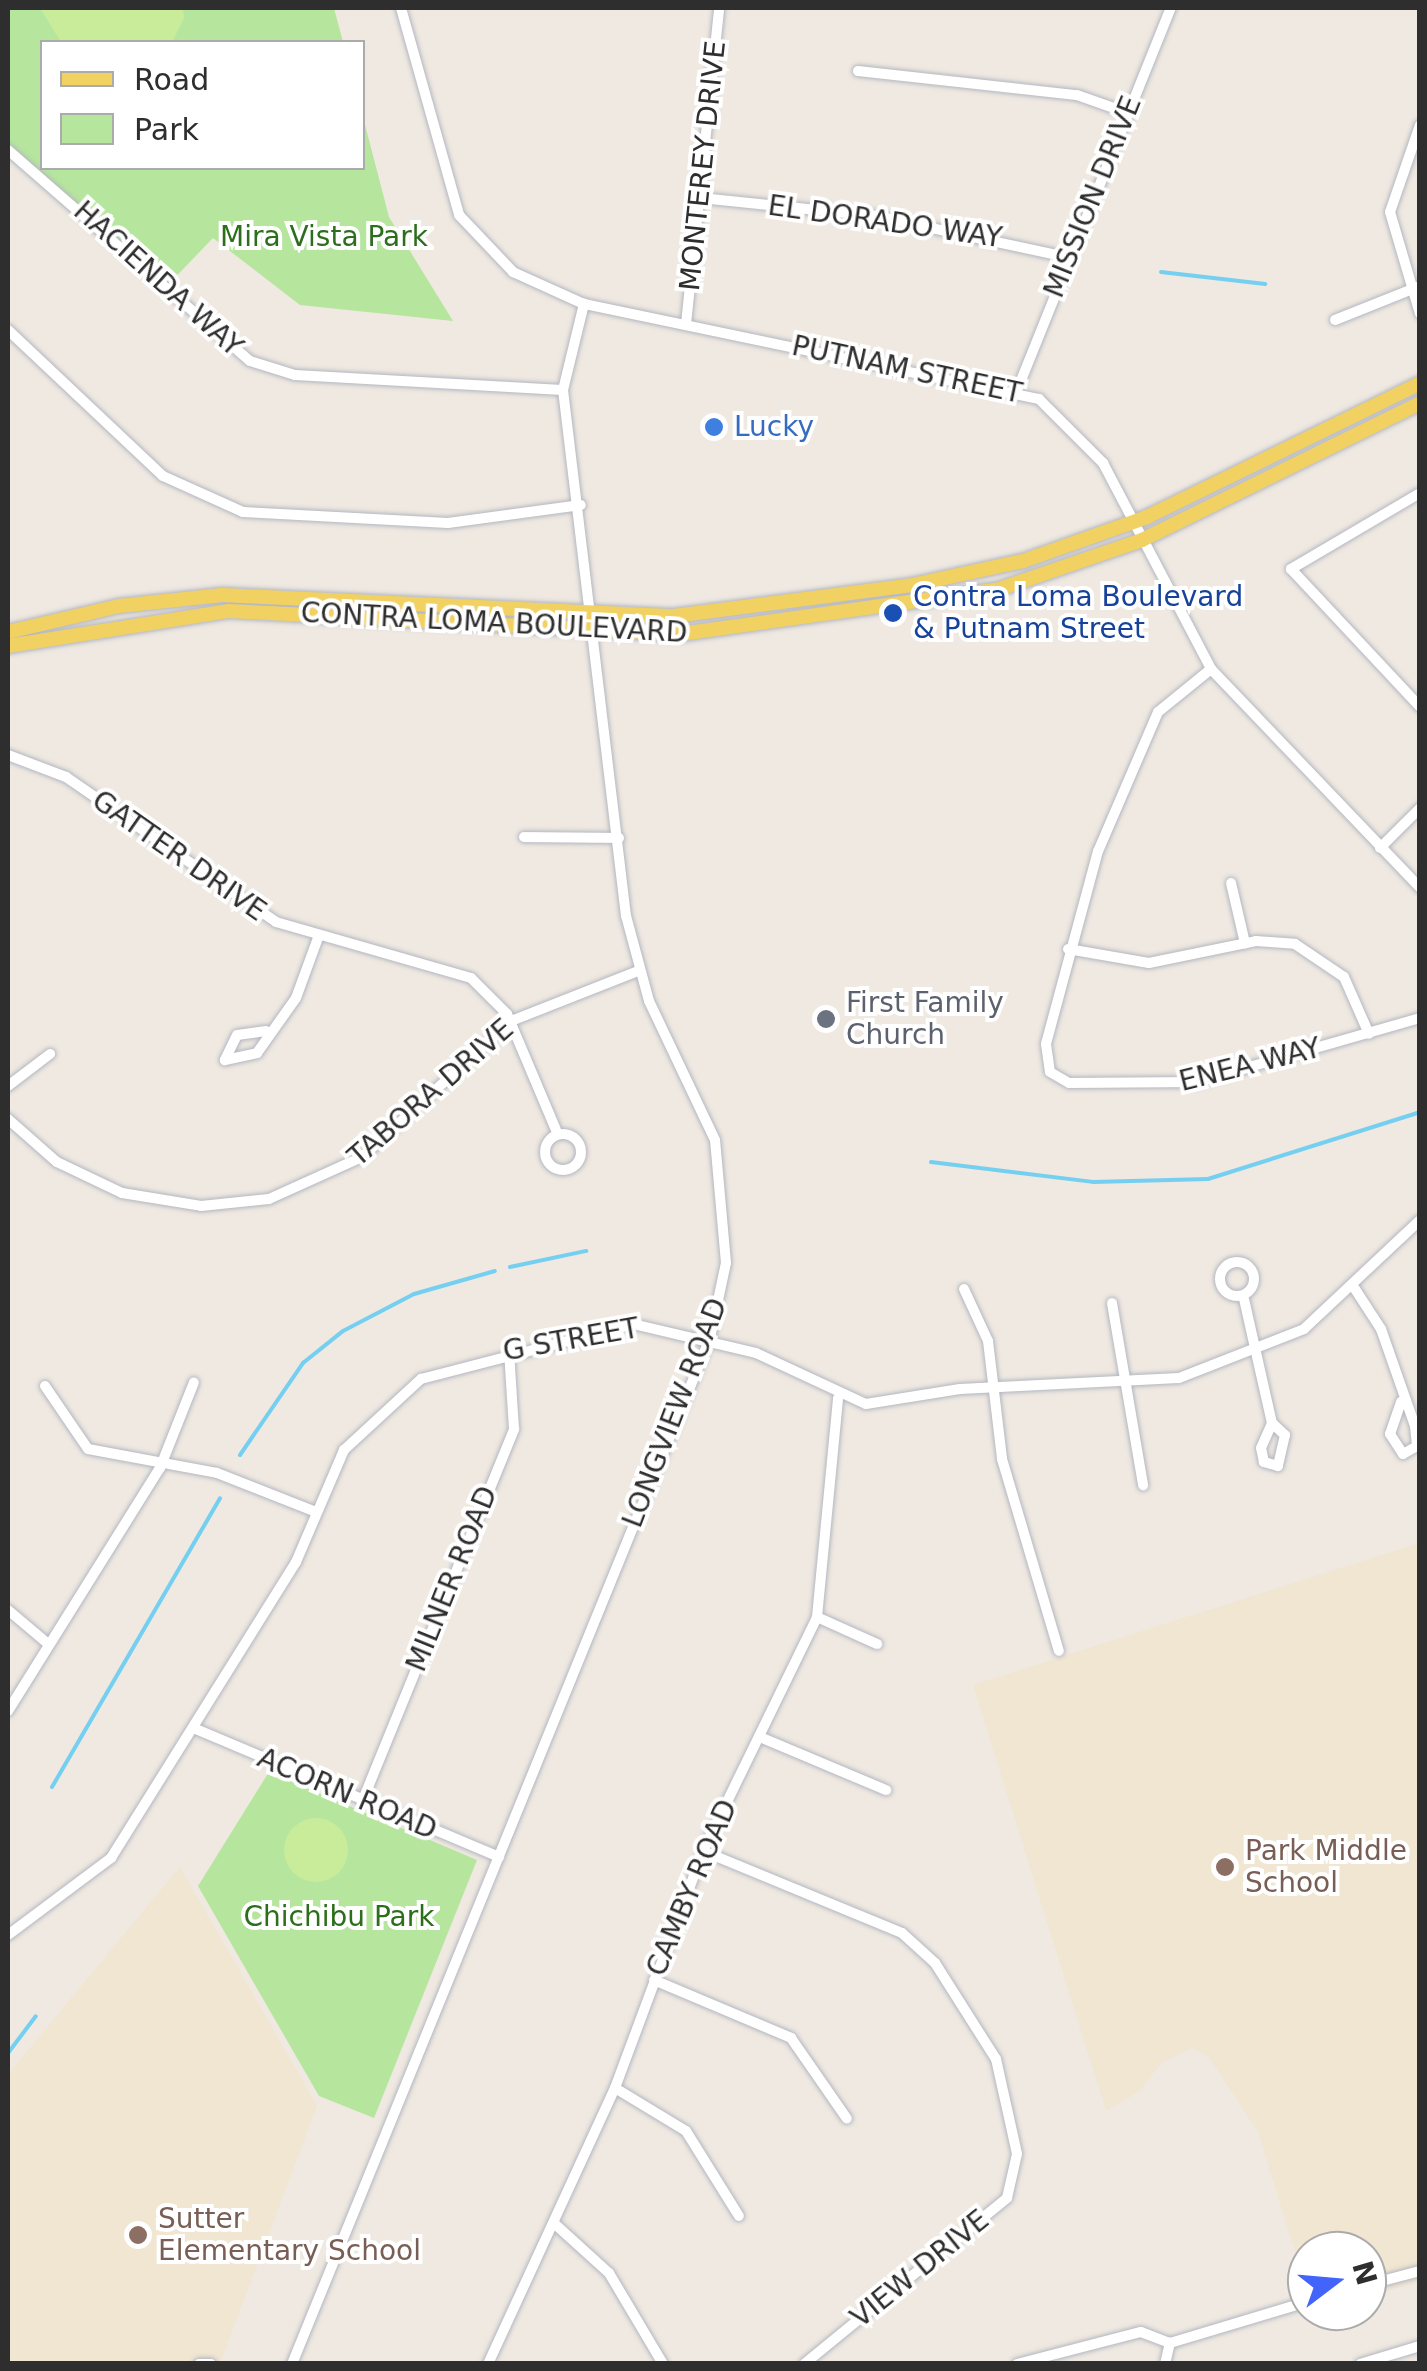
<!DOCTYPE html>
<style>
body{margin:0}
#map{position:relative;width:1427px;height:2371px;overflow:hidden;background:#efe9e1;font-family:"DejaVu Sans",sans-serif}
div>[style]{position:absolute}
.education>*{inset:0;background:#f0e6d1}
.green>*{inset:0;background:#b6e59e}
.pitch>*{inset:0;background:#c9ec9a}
.round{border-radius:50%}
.stream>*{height:4px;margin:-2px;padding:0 2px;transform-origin:2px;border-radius:2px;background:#75cff0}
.roads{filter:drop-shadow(0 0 2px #b4b7c1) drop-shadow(0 0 2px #b4b7c1)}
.minor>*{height:10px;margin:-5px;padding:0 5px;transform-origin:5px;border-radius:5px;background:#fff}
.minor>.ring{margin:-5px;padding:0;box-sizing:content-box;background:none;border:10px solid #fff;border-radius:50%}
.major>*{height:14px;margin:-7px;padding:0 7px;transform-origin:7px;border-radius:7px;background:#f2d163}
.dots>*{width:28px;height:28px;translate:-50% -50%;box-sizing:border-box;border:5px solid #fff;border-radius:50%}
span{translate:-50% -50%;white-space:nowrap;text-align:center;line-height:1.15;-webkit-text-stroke:8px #fff;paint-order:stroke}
.street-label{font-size:28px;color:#2e2e2e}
.park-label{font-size:28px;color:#2c6e1b}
.shop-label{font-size:28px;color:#366cbe}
.left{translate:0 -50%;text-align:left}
.transit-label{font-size:28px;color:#164399}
.worship-label{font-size:28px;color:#5b616d}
.education-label{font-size:28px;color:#785e54}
.frame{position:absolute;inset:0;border:10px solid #2e2e2e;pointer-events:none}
.legend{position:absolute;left:40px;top:40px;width:325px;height:130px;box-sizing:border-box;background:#fff;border:2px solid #ababab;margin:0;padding:12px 18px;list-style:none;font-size:30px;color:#2e2e2e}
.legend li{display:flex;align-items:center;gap:20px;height:50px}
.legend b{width:50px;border:2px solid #ababab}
.north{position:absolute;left:1287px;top:2231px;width:100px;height:100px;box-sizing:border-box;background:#fff;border:2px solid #ababab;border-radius:50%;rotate:74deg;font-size:28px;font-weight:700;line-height:40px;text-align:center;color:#2e2e2e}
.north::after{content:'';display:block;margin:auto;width:35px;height:45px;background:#4264fb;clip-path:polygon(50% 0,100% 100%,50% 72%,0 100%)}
</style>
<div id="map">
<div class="education">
<i style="clip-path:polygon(1419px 1543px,1419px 2281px,1367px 2297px,1367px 2251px,1307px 2251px,1307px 2290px,1258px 2132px,1209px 2057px,1192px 2048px,1161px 2063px,1140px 2091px,1106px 2111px,973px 1685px)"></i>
<i style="clip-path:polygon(180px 1867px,317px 2106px,220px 2363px,8px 2364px,8px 2074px)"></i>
</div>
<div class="green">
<i style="clip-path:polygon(8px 8px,334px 8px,343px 42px,42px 42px,42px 168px,362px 168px,363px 117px,389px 217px,453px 321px,300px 305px,213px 238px,165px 288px,8px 150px)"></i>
<i style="clip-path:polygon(269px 1772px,477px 1860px,374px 2118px,319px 2096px,198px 1886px)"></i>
</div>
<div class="pitch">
<i style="clip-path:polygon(40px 8px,183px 8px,184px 18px,172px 42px,61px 42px)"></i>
<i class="round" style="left:284px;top:1818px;width:64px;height:64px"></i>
</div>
<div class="stream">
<i style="left:1161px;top:272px;width:105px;rotate:6.6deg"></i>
<i style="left:931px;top:1162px;width:163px;rotate:7deg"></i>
<i style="left:1093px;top:1182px;width:115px;rotate:-1.5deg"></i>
<i style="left:1208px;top:1179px;width:222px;rotate:-17.5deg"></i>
<i style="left:510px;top:1267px;width:78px;rotate:-11.9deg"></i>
<i style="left:240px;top:1455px;width:112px;rotate:-55.6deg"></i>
<i style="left:303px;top:1363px;width:51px;rotate:-38.7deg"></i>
<i style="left:343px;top:1331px;width:80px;rotate:-27.5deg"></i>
<i style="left:414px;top:1294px;width:84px;rotate:-15.9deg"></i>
<i style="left:52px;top:1787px;width:334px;rotate:-59.8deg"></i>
<i style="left:8px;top:2053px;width:46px;rotate:-52.9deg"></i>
</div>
<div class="roads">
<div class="minor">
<i style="left:401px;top:8px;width:215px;rotate:74.3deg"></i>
<i style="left:459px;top:215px;width:79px;rotate:46.5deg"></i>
<i style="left:513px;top:272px;width:78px;rotate:24.3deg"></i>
<i style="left:584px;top:304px;width:465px;rotate:11.8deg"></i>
<i style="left:1039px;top:399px;width:91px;rotate:45deg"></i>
<i style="left:1103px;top:463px;width:233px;rotate:62.3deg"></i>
<i style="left:1211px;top:669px;width:303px;rotate:46.3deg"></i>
<i style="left:858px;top:71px;width:220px;rotate:6.3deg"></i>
<i style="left:1077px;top:95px;width:54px;rotate:19.4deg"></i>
<i style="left:1420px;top:125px;width:92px;rotate:109deg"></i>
<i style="left:1390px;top:212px;width:106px;rotate:73.6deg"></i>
<i style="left:8px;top:150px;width:321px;rotate:41.1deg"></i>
<i style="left:250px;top:361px;width:47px;rotate:17.3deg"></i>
<i style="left:295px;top:375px;width:268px;rotate:3.2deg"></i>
<i style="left:701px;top:198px;width:175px;rotate:5.9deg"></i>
<i style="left:875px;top:216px;width:196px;rotate:12.1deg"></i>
<i style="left:1335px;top:320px;width:92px;rotate:-21.8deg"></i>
<i style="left:686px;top:324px;width:318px;rotate:-84deg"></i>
<i style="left:8px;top:330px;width:213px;rotate:43.3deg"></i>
<i style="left:163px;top:476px;width:88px;rotate:24.2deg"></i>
<i style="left:243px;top:512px;width:205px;rotate:3.1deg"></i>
<i style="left:448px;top:523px;width:134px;rotate:-7.7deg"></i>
<i style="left:1018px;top:388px;width:410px;rotate:-68.1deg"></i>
<i style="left:1420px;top:493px;width:150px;rotate:149.5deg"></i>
<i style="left:1291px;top:569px;width:189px;rotate:46.9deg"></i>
<i style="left:1211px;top:669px;width:68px;rotate:140.9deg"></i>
<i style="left:1158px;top:712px;width:151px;rotate:113.3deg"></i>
<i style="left:1098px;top:851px;width:200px;rotate:105.1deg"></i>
<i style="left:1046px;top:1044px;width:28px;rotate:82deg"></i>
<i style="left:1050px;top:1072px;width:22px;rotate:30deg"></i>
<i style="left:1069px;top:1083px;width:128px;rotate:-0.4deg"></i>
<i style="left:1197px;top:1082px;width:232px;rotate:-16deg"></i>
<i style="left:8px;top:755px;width:62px;rotate:20.8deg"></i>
<i style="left:66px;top:777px;width:255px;rotate:34.6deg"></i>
<i style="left:276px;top:922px;width:203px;rotate:16deg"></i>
<i style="left:471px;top:978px;width:51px;rotate:45deg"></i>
<i style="left:507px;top:1014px;width:126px;rotate:67.1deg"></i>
<i style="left:524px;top:837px;width:95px;rotate:0.6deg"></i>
<i style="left:1380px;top:848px;width:57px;rotate:-45deg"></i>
<i style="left:1231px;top:883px;width:62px;rotate:76.9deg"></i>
<i style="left:1068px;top:949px;width:82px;rotate:9.8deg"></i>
<i style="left:1149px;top:963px;width:109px;rotate:-11.6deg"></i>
<i style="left:1256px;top:941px;width:39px;rotate:4deg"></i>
<i style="left:1295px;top:944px;width:59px;rotate:34deg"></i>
<i style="left:1344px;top:977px;width:62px;rotate:66.3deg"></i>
<i style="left:266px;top:1031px;width:29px;rotate:172deg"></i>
<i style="left:237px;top:1035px;width:28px;rotate:116deg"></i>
<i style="left:225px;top:1060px;width:33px;rotate:-12deg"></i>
<i style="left:257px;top:1053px;width:67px;rotate:-54.7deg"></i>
<i style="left:296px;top:998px;width:64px;rotate:-69.9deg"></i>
<i style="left:8px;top:1086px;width:53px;rotate:-37.3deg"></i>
<i style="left:8px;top:1119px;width:65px;rotate:41.3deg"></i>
<i style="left:57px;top:1162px;width:72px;rotate:25.5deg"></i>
<i style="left:122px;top:1193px;width:80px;rotate:9.3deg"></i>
<i style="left:201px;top:1206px;width:68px;rotate:-5.9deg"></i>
<i style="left:269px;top:1199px;width:102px;rotate:-24.3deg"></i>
<i style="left:362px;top:1157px;width:202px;rotate:-42.4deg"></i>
<i style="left:511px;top:1021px;width:136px;rotate:-21.5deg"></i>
<i class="ring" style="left:545px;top:1134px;width:26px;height:26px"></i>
<i class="ring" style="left:1220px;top:1262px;width:24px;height:24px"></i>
<i style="left:964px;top:1289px;width:57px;rotate:65.2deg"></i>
<i style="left:988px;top:1341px;width:119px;rotate:83.2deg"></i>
<i style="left:1002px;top:1459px;width:200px;rotate:73.5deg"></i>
<i style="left:1355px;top:1289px;width:48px;rotate:57deg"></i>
<i style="left:1381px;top:1329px;width:103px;rotate:70.7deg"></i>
<i style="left:1415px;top:1426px;width:20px;rotate:84deg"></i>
<i style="left:1417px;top:1446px;width:16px;rotate:150deg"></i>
<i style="left:1403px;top:1454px;width:24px;rotate:-123deg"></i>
<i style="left:1390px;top:1434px;width:34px;rotate:-71deg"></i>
<i style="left:1244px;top:1299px;width:127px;rotate:77.3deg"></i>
<i style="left:1272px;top:1423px;width:18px;rotate:43deg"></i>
<i style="left:1285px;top:1435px;width:32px;rotate:103deg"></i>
<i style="left:1278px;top:1466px;width:15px;rotate:-164deg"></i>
<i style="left:1264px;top:1462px;width:14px;rotate:-102deg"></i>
<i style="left:1261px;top:1448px;width:27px;rotate:-66deg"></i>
<i style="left:1112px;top:1303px;width:185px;rotate:80.3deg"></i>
<i style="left:45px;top:1386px;width:76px;rotate:55.7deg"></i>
<i style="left:88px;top:1449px;width:131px;rotate:10.5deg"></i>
<i style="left:217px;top:1473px;width:106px;rotate:21.5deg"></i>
<i style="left:8px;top:1610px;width:50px;rotate:40.1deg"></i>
<i style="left:817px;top:1617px;width:66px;rotate:24.2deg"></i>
<i style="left:8px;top:1711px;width:287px;rotate:-58deg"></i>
<i style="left:160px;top:1468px;width:92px;rotate:-68.4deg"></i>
<i style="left:196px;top:1729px;width:329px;rotate:22.9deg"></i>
<i style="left:760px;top:1737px;width:137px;rotate:22.8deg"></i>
<i style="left:362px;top:1802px;width:403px;rotate:-67.8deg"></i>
<i style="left:514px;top:1429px;width:78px;rotate:-93.7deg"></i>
<i style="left:703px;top:1851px;width:215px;rotate:22.4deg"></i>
<i style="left:902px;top:1933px;width:45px;rotate:42.3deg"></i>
<i style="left:935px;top:1963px;width:114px;rotate:57.6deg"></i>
<i style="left:996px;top:2059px;width:97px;rotate:77.5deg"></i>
<i style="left:1017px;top:2154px;width:45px;rotate:102.8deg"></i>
<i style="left:1007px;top:2198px;width:262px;rotate:140.7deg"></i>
<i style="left:8px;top:1935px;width:129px;rotate:-36.8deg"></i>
<i style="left:111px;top:1858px;width:349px;rotate:-58deg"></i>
<i style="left:296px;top:1562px;width:122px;rotate:-66.8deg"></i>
<i style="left:344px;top:1450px;width:105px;rotate:-42.7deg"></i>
<i style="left:421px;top:1379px;width:219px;rotate:-14.5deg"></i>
<i style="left:633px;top:1324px;width:126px;rotate:13.3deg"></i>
<i style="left:756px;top:1353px;width:121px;rotate:24.9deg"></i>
<i style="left:866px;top:1404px;width:95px;rotate:-9.1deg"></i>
<i style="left:960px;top:1389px;width:219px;rotate:-2.9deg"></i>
<i style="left:1179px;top:1378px;width:134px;rotate:-21.4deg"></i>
<i style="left:1304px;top:1329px;width:159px;rotate:-43.2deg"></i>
<i style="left:654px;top:1980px;width:149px;rotate:22.9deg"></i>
<i style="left:791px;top:2038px;width:98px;rotate:55.3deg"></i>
<i style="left:615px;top:2088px;width:83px;rotate:31.2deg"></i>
<i style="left:686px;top:2131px;width:100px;rotate:58.1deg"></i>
<i style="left:556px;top:2225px;width:72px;rotate:42.2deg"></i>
<i style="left:609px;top:2273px;width:106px;rotate:59.3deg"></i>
<i style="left:1367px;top:2285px;width:55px;rotate:-14.8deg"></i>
<i style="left:1170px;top:2343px;width:143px;rotate:-16.7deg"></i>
<i style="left:199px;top:2364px;width:12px"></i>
<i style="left:292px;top:2364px;width:1108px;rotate:-67.83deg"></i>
<i style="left:710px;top:1338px;width:77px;rotate:-78deg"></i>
<i style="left:726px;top:1263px;width:123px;rotate:-95.1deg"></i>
<i style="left:715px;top:1140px;width:154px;rotate:-115.4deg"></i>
<i style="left:649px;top:1001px;width:88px;rotate:-105.1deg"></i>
<i style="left:626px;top:916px;width:530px;rotate:-96.83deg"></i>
<i style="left:563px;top:390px;width:89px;rotate:-76.3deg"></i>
<i style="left:488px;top:2364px;width:304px;rotate:-65.3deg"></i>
<i style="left:615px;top:2088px;width:253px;rotate:-69.6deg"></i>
<i style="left:703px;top:1851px;width:260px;rotate:-64deg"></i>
<i style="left:817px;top:1617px;width:220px;rotate:-84.5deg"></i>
<i style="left:1017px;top:2364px;width:128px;rotate:-14.5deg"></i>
<i style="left:1141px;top:2332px;width:31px;rotate:21deg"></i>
<i style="left:1165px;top:2364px;width:22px;rotate:-77deg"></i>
<i style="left:1360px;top:2364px;width:63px;rotate:-16.7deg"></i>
</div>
<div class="major">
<i style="left:8px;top:632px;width:114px;rotate:-13.2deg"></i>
<i style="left:119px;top:606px;width:104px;rotate:-6.1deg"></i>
<i style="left:222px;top:595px;width:452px;rotate:2.7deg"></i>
<i style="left:674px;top:616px;width:240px;rotate:-7.4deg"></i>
<i style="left:912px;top:585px;width:114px;rotate:-12.2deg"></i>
<i style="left:1023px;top:561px;width:132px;rotate:-19.5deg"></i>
<i style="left:1147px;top:517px;width:304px;rotate:-26.1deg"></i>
<i style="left:8px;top:646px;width:224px;rotate:-9deg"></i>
<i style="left:229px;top:611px;width:453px;rotate:2.9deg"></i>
<i style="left:681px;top:634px;width:318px;rotate:-8deg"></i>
<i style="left:996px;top:590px;width:154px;rotate:-18.9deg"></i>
<i style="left:1142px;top:540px;width:310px;rotate:-26.2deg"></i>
</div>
</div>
<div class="dots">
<i style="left:714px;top:427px;background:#3f7fe0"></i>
<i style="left:893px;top:613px;background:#1a4fb4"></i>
<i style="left:826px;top:1019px;background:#6b7280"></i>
<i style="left:1225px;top:1867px;background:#8d6e63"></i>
<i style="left:138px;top:2235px;background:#8d6e63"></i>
</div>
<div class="street-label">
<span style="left:703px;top:166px;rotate:-84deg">MONTEREY DRIVE</span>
<span style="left:1093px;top:197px;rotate:-68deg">MISSION DRIVE</span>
<span style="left:885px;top:222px;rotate:8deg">EL DORADO WAY</span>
<span style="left:158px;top:279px;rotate:42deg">HACIENDA WAY</span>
<span style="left:907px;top:370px;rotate:12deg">PUTNAM STREET</span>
<span style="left:494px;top:623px;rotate:3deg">CONTRA LOMA BOULEVARD</span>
<span style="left:179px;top:856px;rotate:35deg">GATTER DRIVE</span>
<span style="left:1250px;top:1065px;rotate:-14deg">ENEA WAY</span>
<span style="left:431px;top:1093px;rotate:-41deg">TABORA DRIVE</span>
<span style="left:571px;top:1340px;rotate:-10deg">G STREET</span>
<span style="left:675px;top:1413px;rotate:-69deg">LONGVIEW ROAD</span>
<span style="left:452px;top:1579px;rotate:-68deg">MILNER ROAD</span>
<span style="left:347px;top:1794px;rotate:23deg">ACORN ROAD</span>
<span style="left:692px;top:1888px;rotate:-67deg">CAMBY ROAD</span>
<span style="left:920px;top:2269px;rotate:-39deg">VIEW DRIVE</span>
</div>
<div class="park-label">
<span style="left:324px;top:237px">Mira Vista Park</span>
<span style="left:339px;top:1917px">Chichibu Park</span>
</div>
<div class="shop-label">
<span class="left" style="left:734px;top:427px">Lucky</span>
</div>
<div class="transit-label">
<span class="left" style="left:913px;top:613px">Contra Loma Boulevard<br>&amp; Putnam Street</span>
</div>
<div class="worship-label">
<span class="left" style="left:846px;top:1019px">First Family<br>Church</span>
</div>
<div class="education-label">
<span class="left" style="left:1245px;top:1867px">Park Middle<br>School</span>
<span class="left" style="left:158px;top:2235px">Sutter<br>Elementary School</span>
</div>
<div class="frame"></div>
<ul class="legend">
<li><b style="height:12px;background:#f2d163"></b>Road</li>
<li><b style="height:28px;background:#b6e59e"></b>Park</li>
</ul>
<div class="north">N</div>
</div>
